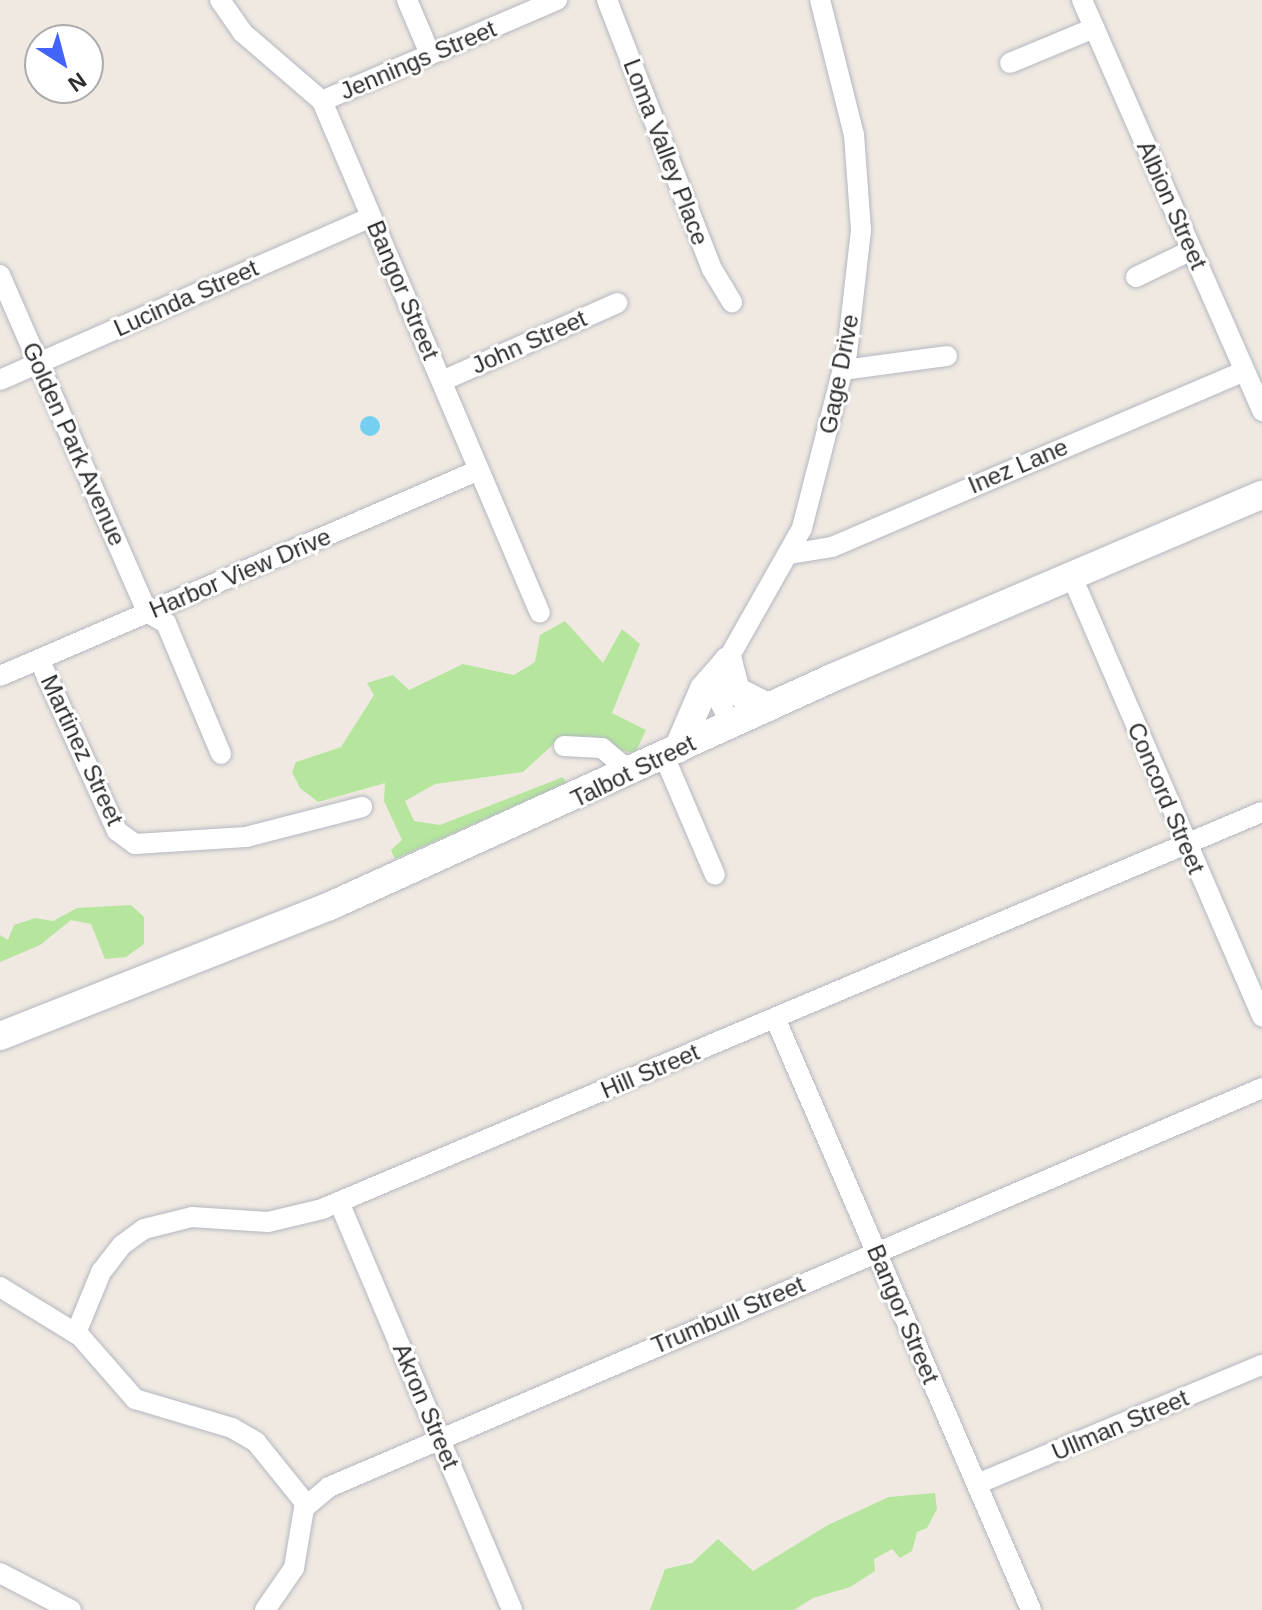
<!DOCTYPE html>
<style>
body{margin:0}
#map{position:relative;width:1262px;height:1610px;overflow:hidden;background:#efe9e1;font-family:Arial,sans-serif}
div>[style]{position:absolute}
.green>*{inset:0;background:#b6e59e}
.water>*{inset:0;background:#75cff0}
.round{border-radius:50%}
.roads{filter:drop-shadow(0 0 2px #b4b7c1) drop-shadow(0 0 2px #b4b7c1)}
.minor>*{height:20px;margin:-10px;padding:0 10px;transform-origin:10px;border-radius:10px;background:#fff}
.secondary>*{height:28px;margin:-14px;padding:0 14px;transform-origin:14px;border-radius:14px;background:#fff}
span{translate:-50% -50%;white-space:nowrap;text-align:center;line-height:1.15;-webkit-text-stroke:6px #fff;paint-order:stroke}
.street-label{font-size:24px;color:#2e2e2e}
.north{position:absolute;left:24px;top:24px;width:80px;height:80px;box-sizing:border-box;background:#fff;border:2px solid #ababab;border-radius:50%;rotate:144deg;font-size:22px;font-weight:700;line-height:32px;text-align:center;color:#2e2e2e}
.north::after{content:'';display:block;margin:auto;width:28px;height:36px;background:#4264fb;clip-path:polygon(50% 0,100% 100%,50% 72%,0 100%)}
</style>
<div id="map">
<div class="green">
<i style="clip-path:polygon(565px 621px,603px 663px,622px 629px,640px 644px,612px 713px,646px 730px,635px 753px,619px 750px,607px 738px,558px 740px,523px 772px,435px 784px,405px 801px,414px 821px,440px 825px,563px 777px,566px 783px,395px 859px,391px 850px,402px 840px,384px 801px,385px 783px,318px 802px,300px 788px,292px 772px,296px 762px,341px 747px,374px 695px,367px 683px,393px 675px,409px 690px,463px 664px,514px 675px,535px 662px,540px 635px)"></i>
<i style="clip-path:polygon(131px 905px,144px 917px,144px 944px,126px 957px,105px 959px,91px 924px,71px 920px,40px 945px,0 962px,0 935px,8px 940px,14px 925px,35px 918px,53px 921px,77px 908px)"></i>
<i style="clip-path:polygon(935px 1493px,937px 1509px,927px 1528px,917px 1532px,912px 1551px,900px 1558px,892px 1549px,874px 1559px,875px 1571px,850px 1587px,813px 1598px,794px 1610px,650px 1610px,665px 1569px,692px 1563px,718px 1539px,753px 1571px,828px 1525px,889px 1497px)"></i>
</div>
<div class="water">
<i class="round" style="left:360px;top:416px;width:20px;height:20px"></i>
</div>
<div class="roads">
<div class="minor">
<i style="left:220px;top:0;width:39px;rotate:55deg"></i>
<i style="left:242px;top:32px;width:106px;rotate:40.8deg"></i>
<i style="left:322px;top:101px;width:556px;rotate:66.94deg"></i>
<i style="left:407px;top:0;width:59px;rotate:66.9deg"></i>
<i style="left:607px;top:0;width:289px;rotate:68.7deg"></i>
<i style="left:712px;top:269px;width:39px;rotate:59deg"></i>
<i style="left:1082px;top:0;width:449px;rotate:66.3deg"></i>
<i style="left:1010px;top:63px;width:91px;rotate:-22.6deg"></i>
<i style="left:322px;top:101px;width:256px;rotate:-23.3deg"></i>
<i style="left:0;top:275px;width:369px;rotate:66.4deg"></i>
<i style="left:1136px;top:277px;width:62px;rotate:-25.7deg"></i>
<i style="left:843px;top:370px;width:105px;rotate:-7.7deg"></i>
<i style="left:0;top:380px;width:405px;rotate:-23.7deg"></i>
<i style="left:442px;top:381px;width:192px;rotate:-24deg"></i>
<i style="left:790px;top:554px;width:43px;rotate:-9.5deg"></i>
<i style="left:832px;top:547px;width:448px;rotate:-23.1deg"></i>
<i style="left:1072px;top:577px;width:479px;rotate:66.6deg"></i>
<i style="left:148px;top:613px;width:21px;rotate:29deg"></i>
<i style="left:166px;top:623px;width:142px;rotate:67.2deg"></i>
<i style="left:39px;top:659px;width:189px;rotate:65.6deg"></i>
<i style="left:117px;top:831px;width:22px;rotate:36deg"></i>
<i style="left:135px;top:844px;width:111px;rotate:-3.6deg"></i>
<i style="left:246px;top:837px;width:120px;rotate:-14.5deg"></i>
<i style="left:0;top:676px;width:521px;rotate:-23.27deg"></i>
<i style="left:731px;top:724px;width:29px;rotate:-117deg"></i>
<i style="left:718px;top:698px;width:23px;rotate:-88deg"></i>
<i style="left:719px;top:675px;width:169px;rotate:-60.5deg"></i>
<i style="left:802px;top:528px;width:181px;rotate:-75.6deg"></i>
<i style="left:847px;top:353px;width:124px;rotate:-83.5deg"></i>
<i style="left:861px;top:230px;width:95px;rotate:-94.2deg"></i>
<i style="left:854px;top:135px;width:139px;rotate:-104.1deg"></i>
<i style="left:564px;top:746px;width:38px;rotate:3deg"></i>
<i style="left:602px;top:748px;width:38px;rotate:40deg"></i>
<i style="left:664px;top:756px;width:129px;rotate:66.8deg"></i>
<i style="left:775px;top:1018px;width:645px;rotate:66.61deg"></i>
<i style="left:339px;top:1202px;width:443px;rotate:67deg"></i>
<i style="left:0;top:1287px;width:94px;rotate:31.5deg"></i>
<i style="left:80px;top:1336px;width:84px;rotate:48.9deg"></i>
<i style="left:135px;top:1399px;width:101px;rotate:16.6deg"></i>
<i style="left:232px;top:1428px;width:28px;rotate:30deg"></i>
<i style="left:256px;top:1442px;width:80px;rotate:51.1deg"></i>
<i style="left:76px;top:1333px;width:66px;rotate:-67.7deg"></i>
<i style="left:101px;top:1272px;width:34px;rotate:-52deg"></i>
<i style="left:122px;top:1245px;width:27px;rotate:-36deg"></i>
<i style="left:144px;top:1229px;width:49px;rotate:-14deg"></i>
<i style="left:192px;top:1217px;width:76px;rotate:3.8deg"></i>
<i style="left:268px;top:1222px;width:56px;rotate:-13.5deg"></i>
<i style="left:322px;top:1209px;width:1020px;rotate:-22.9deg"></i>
<i style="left:977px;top:1484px;width:309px;rotate:-22.7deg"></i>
<i style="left:0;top:1573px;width:80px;rotate:27.5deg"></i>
<i style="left:265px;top:1610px;width:51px;rotate:-55.4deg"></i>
<i style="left:294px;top:1568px;width:61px;rotate:-80.5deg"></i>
<i style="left:304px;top:1508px;width:33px;rotate:-40deg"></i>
<i style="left:329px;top:1487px;width:1015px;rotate:-23.15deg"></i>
</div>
<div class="secondary">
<i style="left:728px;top:661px;width:31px;rotate:75deg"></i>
<i style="left:736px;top:691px;width:36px;rotate:27deg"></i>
<i style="left:678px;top:749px;width:65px;rotate:-66.6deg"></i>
<i style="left:704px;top:689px;width:37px;rotate:-49deg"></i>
<i style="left:0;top:1036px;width:355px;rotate:-21.5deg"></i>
<i style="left:330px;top:906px;width:551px;rotate:-24.43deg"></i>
<i style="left:832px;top:678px;width:467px;rotate:-23.1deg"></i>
</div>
</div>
<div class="street-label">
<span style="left:418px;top:60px;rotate:-23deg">Jennings Street</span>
<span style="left:666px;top:152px;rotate:69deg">Loma Valley Place</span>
<span style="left:1172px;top:205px;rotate:66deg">Albion Street</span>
<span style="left:403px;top:290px;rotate:67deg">Bangor Street</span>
<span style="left:186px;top:298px;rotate:-24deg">Lucinda Street</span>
<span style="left:529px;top:342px;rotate:-24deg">John Street</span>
<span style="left:839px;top:374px;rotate:-79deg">Gage Drive</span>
<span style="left:74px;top:444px;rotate:66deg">Golden Park Avenue</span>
<span style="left:1018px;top:466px;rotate:-23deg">Inez Lane</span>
<span style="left:240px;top:573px;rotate:-23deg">Harbor View Drive</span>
<span style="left:82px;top:750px;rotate:65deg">Martinez Street</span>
<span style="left:633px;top:771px;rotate:-26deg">Talbot Street</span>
<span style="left:1166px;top:798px;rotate:67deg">Concord Street</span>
<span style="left:650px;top:1071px;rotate:-23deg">Hill Street</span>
<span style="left:903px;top:1314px;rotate:67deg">Bangor Street</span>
<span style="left:728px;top:1315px;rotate:-23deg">Trumbull Street</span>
<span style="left:426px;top:1406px;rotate:67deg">Akron Street</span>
<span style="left:1120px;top:1425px;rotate:-23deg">Ullman Street</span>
</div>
<div class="north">N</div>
</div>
